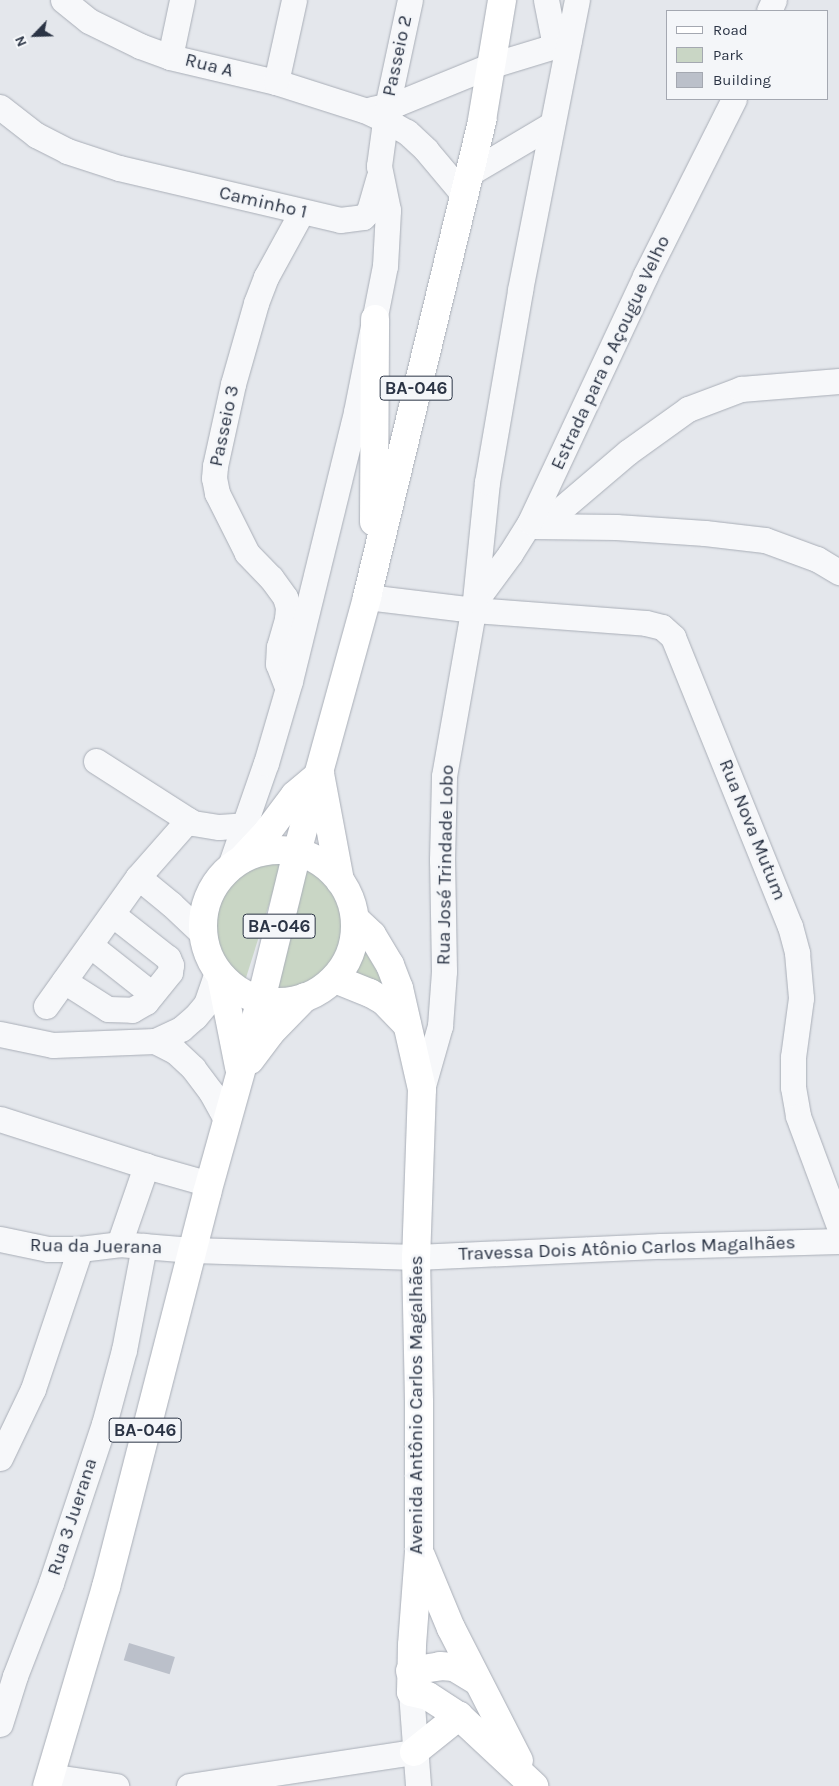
<!DOCTYPE html>
<meta charset="utf-8">
<style>
body{margin:0}
#map{position:relative;width:839px;height:1786px;overflow:hidden;background:#e4e7ec;font-family:Karla,sans-serif}
div>[style]{position:absolute}
.green>*{inset:0;background:#c9d6c5}
.building>*{inset:0;background:#bbc0ca;transform-origin:0 0}
.roads{filter:drop-shadow(0 0 1px #a9aeb7) drop-shadow(0 0 1px #a9aeb7)}
.minor>*{height:25px;margin:-12.5px;padding:0 12.5px;transform-origin:12.5px;border-radius:12.5px;background:#f7f8fa}
.major>*{height:28px;margin:-14px;padding:0 14px;transform-origin:14px;border-radius:14px;background:#fff}
.major>.ring{margin:-14px;padding:0;box-sizing:content-box;background:none;border:28px solid #fff;border-radius:50%}
span{translate:-50% -50%;white-space:nowrap;text-align:center;line-height:1.15;-webkit-text-stroke:5px #f4f6f9;paint-order:stroke}
.shield-label span{padding:1px 4px;background:#f4f6f9;border:1px solid;border-radius:4px;-webkit-text-stroke-width:0}
.shield-label{font-size:18px;color:#2b3445;font-weight:700}
.street-label{font-size:19px;color:#2b3445}
.legend{position:absolute;left:666px;top:10px;width:162px;height:90px;box-sizing:border-box;background:#f4f6f9;border:1px solid #a4a8b1;margin:0;padding:6px 9px;list-style:none;font-size:15px;color:#2b3445}
.legend li{display:flex;align-items:center;gap:10px;height:25px}
.legend b{width:25px;border:1px solid #a4a8b1}
.north{position:absolute;left:10px;top:10px;width:50px;height:50px;-webkit-text-stroke:4px #f4f6f9;paint-order:stroke;rotate:246deg;font-size:14px;font-weight:700;line-height:20px;text-align:center;color:#2b3445}
.north::after{content:'';display:block;margin:auto;width:18px;height:22px;background:#2b3445;clip-path:polygon(50% 0,100% 100%,50% 72%,0 100%)}
</style>
<div id="map">
<div class="green">
<i style="clip-path:polygon(283px 860px,245px 981px,226px 965px,215px 942px,214px 916px,217px 904px,230px 882px,240px 873px,263px 862px)"></i>
<i style="clip-path:polygon(306px 865px,324px 876px,339px 896px,343px 908px,345px 934px,336px 958px,319px 977px,295px 988px,276px 990px)"></i>
<i style="clip-path:polygon(362px 946px,391px 995px,350px 976px)"></i>
</div>
<div class="building">
<i style="left:129px;top:1643px;width:48px;height:18px;rotate:17deg"></i>
</div>
<div class="roads">
<div class="minor">
<i style="left:63px;top:0;width:33px;rotate:39deg"></i>
<i style="left:89px;top:21px;width:57px;rotate:26.1deg"></i>
<i style="left:140px;top:46px;width:32px;rotate:20deg"></i>
<i style="left:170px;top:57px;width:109px;rotate:13.3deg"></i>
<i style="left:276px;top:82px;width:92px;rotate:17.7deg"></i>
<i style="left:364px;top:110px;width:23px;rotate:25deg"></i>
<i style="left:385px;top:120px;width:25px;rotate:29deg"></i>
<i style="left:407px;top:132px;width:26px;rotate:43deg"></i>
<i style="left:426px;top:150px;width:57px;rotate:49.9deg"></i>
<i style="left:546px;top:0;width:47px;rotate:78.9deg"></i>
<i style="left:769px;top:11px;width:12px;rotate:-66deg"></i>
<i style="left:170px;top:57px;width:58px;rotate:-78.1deg"></i>
<i style="left:276px;top:82px;width:84px;rotate:-77.6deg"></i>
<i style="left:0;top:107px;width:46px;rotate:37.9deg"></i>
<i style="left:36px;top:135px;width:35px;rotate:27deg"></i>
<i style="left:67px;top:151px;width:55px;rotate:18.1deg"></i>
<i style="left:119px;top:168px;width:227px;rotate:13.2deg"></i>
<i style="left:340px;top:220px;width:23px;rotate:-7deg"></i>
<i style="left:363px;top:217px;width:8px;rotate:-45deg"></i>
<i style="left:369px;top:211px;width:35px;rotate:-74deg"></i>
<i style="left:372px;top:109px;width:25px;rotate:-12deg"></i>
<i style="left:396px;top:104px;width:100px;rotate:-22.2deg"></i>
<i style="left:489px;top:66px;width:83px;rotate:-16.9deg"></i>
<i style="left:468px;top:174px;width:96px;rotate:-30.6deg"></i>
<i style="left:533px;top:526px;width:83px;rotate:0.7deg"></i>
<i style="left:616px;top:527px;width:89px;rotate:3.9deg"></i>
<i style="left:705px;top:533px;width:60px;rotate:6.7deg"></i>
<i style="left:765px;top:540px;width:55px;rotate:20.1deg"></i>
<i style="left:817px;top:559px;width:26px;rotate:31deg"></i>
<i style="left:541px;top:526px;width:114px;rotate:-40.4deg"></i>
<i style="left:628px;top:452px;width:74px;rotate:-35.6deg"></i>
<i style="left:688px;top:409px;width:57px;rotate:-20.7deg"></i>
<i style="left:741px;top:389px;width:98px;rotate:-4.7deg"></i>
<i style="left:367px;top:597px;width:108px;rotate:6.9deg"></i>
<i style="left:474px;top:610px;width:172px;rotate:4.3deg"></i>
<i style="left:646px;top:623px;width:16px;rotate:14deg"></i>
<i style="left:662px;top:627px;width:15px;rotate:42deg"></i>
<i style="left:673px;top:637px;width:312px;rotate:68deg"></i>
<i style="left:790px;top:926px;width:28px;rotate:75deg"></i>
<i style="left:797px;top:953px;width:45px;rotate:84.9deg"></i>
<i style="left:801px;top:998px;width:60px;rotate:97.7deg"></i>
<i style="left:793px;top:1057px;width:30px;rotate:90deg"></i>
<i style="left:793px;top:1087px;width:29px;rotate:80deg"></i>
<i style="left:798px;top:1116px;width:117px;rotate:69.6deg"></i>
<i style="left:476px;top:600px;width:57px;rotate:-53.5deg"></i>
<i style="left:510px;top:554px;width:38px;rotate:-58deg"></i>
<i style="left:530px;top:522px;width:272px;rotate:-64.9deg"></i>
<i style="left:645px;top:276px;width:198px;rotate:-63.3deg"></i>
<i style="left:287px;top:687px;width:25px;rotate:-111deg"></i>
<i style="left:278px;top:664px;width:17px;rotate:-87deg"></i>
<i style="left:279px;top:647px;width:29px;rotate:-74deg"></i>
<i style="left:287px;top:619px;width:12px;rotate:-85deg"></i>
<i style="left:288px;top:607px;width:10px;rotate:-107deg"></i>
<i style="left:285px;top:597px;width:24px;rotate:-126deg"></i>
<i style="left:271px;top:578px;width:35px;rotate:-134deg"></i>
<i style="left:247px;top:553px;width:67px;rotate:-116.6deg"></i>
<i style="left:217px;top:493px;width:15px;rotate:-101deg"></i>
<i style="left:214px;top:478px;width:12px;rotate:-85deg"></i>
<i style="left:215px;top:466px;width:84px;rotate:-77.6deg"></i>
<i style="left:233px;top:384px;width:84px;rotate:-74.1deg"></i>
<i style="left:256px;top:303px;width:28px;rotate:-69deg"></i>
<i style="left:266px;top:277px;width:73px;rotate:-61.3deg"></i>
<i style="left:96px;top:761px;width:115px;rotate:32.6deg"></i>
<i style="left:193px;top:823px;width:26px;rotate:9deg"></i>
<i style="left:219px;top:827px;width:26px;rotate:-4deg"></i>
<i style="left:229px;top:869px;width:112px;rotate:-70.8deg"></i>
<i style="left:266px;top:763px;width:85px;rotate:-73.7deg"></i>
<i style="left:290px;top:681px;width:277px;rotate:-76.2deg"></i>
<i style="left:356px;top:412px;width:149px;rotate:-78.8deg"></i>
<i style="left:385px;top:266px;width:56px;rotate:-86.9deg"></i>
<i style="left:388px;top:210px;width:45px;rotate:-101.6deg"></i>
<i style="left:379px;top:166px;width:60px;rotate:-82.3deg"></i>
<i style="left:387px;top:107px;width:109px;rotate:-77.9deg"></i>
<i style="left:138px;top:877px;width:43px;rotate:39.3deg"></i>
<i style="left:171px;top:904px;width:45px;rotate:43.2deg"></i>
<i style="left:90px;top:945px;width:79px;rotate:38.3deg"></i>
<i style="left:64px;top:981px;width:52px;rotate:32.5deg"></i>
<i style="left:108px;top:1009px;width:24px;rotate:2deg"></i>
<i style="left:132px;top:1010px;width:16px;rotate:-30deg"></i>
<i style="left:146px;top:1002px;width:38px;rotate:-51deg"></i>
<i style="left:170px;top:972px;width:7px;rotate:-82deg"></i>
<i style="left:171px;top:965px;width:8px;rotate:-113deg"></i>
<i style="left:168px;top:958px;width:71px;rotate:-141.8deg"></i>
<i style="left:46px;top:1006px;width:158px;rotate:-54.5deg"></i>
<i style="left:138px;top:877px;width:76px;rotate:-48.7deg"></i>
<i style="left:0;top:1034px;width:54px;rotate:11.7deg"></i>
<i style="left:53px;top:1045px;width:102px;rotate:-2.2deg"></i>
<i style="left:155px;top:1041px;width:29px;rotate:-25deg"></i>
<i style="left:181px;top:1029px;width:18px;rotate:-41deg"></i>
<i style="left:195px;top:1017px;width:17px;rotate:-50deg"></i>
<i style="left:206px;top:1004px;width:36px;rotate:-71deg"></i>
<i style="left:155px;top:1041px;width:22px;rotate:27deg"></i>
<i style="left:175px;top:1051px;width:25px;rotate:43deg"></i>
<i style="left:193px;top:1068px;width:30px;rotate:53deg"></i>
<i style="left:211px;top:1092px;width:33px;rotate:61deg"></i>
<i style="left:422px;top:1089px;width:66px;rotate:-74.1deg"></i>
<i style="left:440px;top:1026px;width:55px;rotate:-85.8deg"></i>
<i style="left:444px;top:971px;width:111px;rotate:-91deg"></i>
<i style="left:442px;top:860px;width:84px;rotate:-88.6deg"></i>
<i style="left:444px;top:776px;width:179px;rotate:-80deg"></i>
<i style="left:475px;top:600px;width:119px;rotate:-84.2deg"></i>
<i style="left:487px;top:482px;width:195px;rotate:-80.2deg"></i>
<i style="left:520px;top:290px;width:296px;rotate:-78.9deg"></i>
<i style="left:0;top:1119px;width:153px;rotate:17.8deg"></i>
<i style="left:0;top:1239px;width:49px;rotate:11.8deg"></i>
<i style="left:48px;top:1249px;width:32px"></i>
<i style="left:80px;top:1249px;width:39px;rotate:-7deg"></i>
<i style="left:119px;top:1244px;width:73px;rotate:4.7deg"></i>
<i style="left:192px;top:1250px;width:224px;rotate:1.8deg"></i>
<i style="left:416px;top:1257px;width:245px;rotate:-2.6deg"></i>
<i style="left:661px;top:1246px;width:178px;rotate:-1.6deg"></i>
<i style="left:119px;top:1244px;width:83px;rotate:-70.9deg"></i>
<i style="left:146px;top:1166px;width:66px;rotate:15.9deg"></i>
<i style="left:0;top:1458px;width:76px;rotate:-64.4deg"></i>
<i style="left:33px;top:1389px;width:148px;rotate:-71.4deg"></i>
<i style="left:411px;top:1692px;width:94px;rotate:85.7deg"></i>
<i style="left:0;top:1724px;width:50px;rotate:-72.6deg"></i>
<i style="left:15px;top:1676px;width:100px;rotate:-68.8deg"></i>
<i style="left:51px;top:1583px;width:168px;rotate:-71.6deg"></i>
<i style="left:104px;top:1424px;width:77px;rotate:-74.9deg"></i>
<i style="left:124px;top:1350px;width:106px;rotate:-79.1deg"></i>
<i style="left:49px;top:1776px;width:68px;rotate:8.5deg"></i>
<i style="left:189px;top:1786px;width:228px;rotate:-8.6deg"></i>
</div>
<div class="major">
<i style="left:374px;top:522px;width:203px;rotate:-89.7deg"></i>
<i style="left:321px;top:779px;width:104px;rotate:79.4deg"></i>
<i class="ring" style="left:203px;top:850px;width:124px;height:124px"></i>
<i style="left:242px;top:859px;width:38px;rotate:-47deg"></i>
<i style="left:268px;top:831px;width:45px;rotate:-53.1deg"></i>
<i style="left:295px;top:795px;width:33px;rotate:-40deg"></i>
<i style="left:355px;top:919px;width:23px;rotate:43deg"></i>
<i style="left:372px;top:935px;width:35px;rotate:59deg"></i>
<i style="left:390px;top:965px;width:25px;rotate:69deg"></i>
<i style="left:399px;top:988px;width:104px;rotate:77.2deg"></i>
<i style="left:422px;top:1089px;width:168px;rotate:92deg"></i>
<i style="left:416px;top:1257px;width:146px;rotate:88.8deg"></i>
<i style="left:419px;top:1403px;width:149px;rotate:90deg"></i>
<i style="left:419px;top:1552px;width:93px;rotate:94.3deg"></i>
<i style="left:412px;top:1645px;width:47px;rotate:91.2deg"></i>
<i style="left:411px;top:1692px;width:17px;rotate:13deg"></i>
<i style="left:428px;top:1696px;width:37px;rotate:33deg"></i>
<i style="left:459px;top:1716px;width:103px;rotate:43deg"></i>
<i style="left:221px;top:976px;width:93px;rotate:78.8deg"></i>
<i style="left:335px;top:979px;width:38px;rotate:22deg"></i>
<i style="left:370px;top:993px;width:16px;rotate:30deg"></i>
<i style="left:384px;top:1001px;width:33px;rotate:46deg"></i>
<i style="left:250px;top:1060px;width:34px;rotate:-53deg"></i>
<i style="left:270px;top:1033px;width:50px;rotate:-45.8deg"></i>
<i style="left:421px;top:1556px;width:78px;rotate:67.4deg"></i>
<i style="left:451px;top:1628px;width:149px;rotate:62.9deg"></i>
<i style="left:410px;top:1671px;width:30px;rotate:-9deg"></i>
<i style="left:440px;top:1666px;width:14px;rotate:4deg"></i>
<i style="left:454px;top:1667px;width:26px;rotate:31deg"></i>
<i style="left:414px;top:1752px;width:58px;rotate:-38.7deg"></i>
<i style="left:47px;top:1786px;width:208px;rotate:-73.5deg"></i>
<i style="left:106px;top:1587px;width:407px;rotate:-75.6deg"></i>
<i style="left:207px;top:1193px;width:200px;rotate:-74.4deg"></i>
<i style="left:261px;top:1000px;width:152px;rotate:-76.3deg"></i>
<i style="left:297px;top:852px;width:264px;rotate:-74.6deg"></i>
<i style="left:367px;top:597px;width:491px;rotate:-76.4deg"></i>
<i style="left:482px;top:120px;width:122px;rotate:-80.5deg"></i>
</div>
</div>
<div class="shield-label">
<span style="left:416px;top:388px">BA-046</span>
<span style="left:279px;top:926px">BA-046</span>
<span style="left:145px;top:1430px">BA-046</span>
</div>
<div class="street-label">
<span style="left:398px;top:56px;rotate:-78deg">Passeio 2</span>
<span style="left:209px;top:66px;rotate:14deg">Rua A</span>
<span style="left:263px;top:203px;rotate:13deg">Caminho 1</span>
<span style="left:611px;top:353px;rotate:-65deg">Estrada para o Açougue Velho</span>
<span style="left:225px;top:426px;rotate:-78deg">Passeio 3</span>
<span style="left:752px;top:830px;rotate:68deg">Rua Nova Mutum</span>
<span style="left:446px;top:865px;rotate:-89deg">Rua José Trindade Lobo</span>
<span style="left:96px;top:1247px;rotate:1deg">Rua da Juerana</span>
<span style="left:627px;top:1249px;rotate:-2deg">Travessa Dois Atônio Carlos Magalhães</span>
<span style="left:417px;top:1405px;rotate:-90deg">Avenida Antônio Carlos Magalhães</span>
<span style="left:73px;top:1517px;rotate:-72deg">Rua 3 Juerana</span>
</div>
<ul class="legend">
<li><b style="height:6px;background:#fff"></b>Road</li>
<li><b style="height:14px;background:#c9d6c5"></b>Park</li>
<li><b style="height:14px;background:#bbc0ca"></b>Building</li>
</ul>
<div class="north">N</div>
</div>
